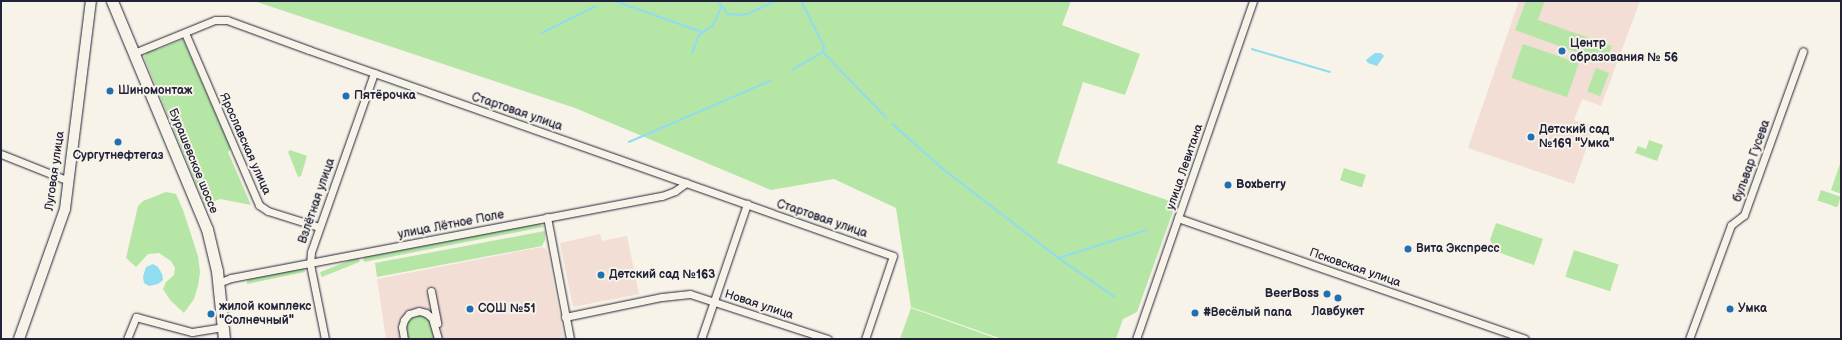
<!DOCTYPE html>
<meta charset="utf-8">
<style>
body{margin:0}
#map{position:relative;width:1842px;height:340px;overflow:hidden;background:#f7f3e8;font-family:"Balsamiq Sans",sans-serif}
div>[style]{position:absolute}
.built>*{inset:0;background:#f2ded4}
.green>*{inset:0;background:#b5e6a5;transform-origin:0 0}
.water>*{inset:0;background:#90dcf0}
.stream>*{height:1.5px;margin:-0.75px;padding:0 0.75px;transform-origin:0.75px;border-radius:0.75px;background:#90dcf0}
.roads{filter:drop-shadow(0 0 1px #22223b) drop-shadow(0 0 1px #22223b)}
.street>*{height:7px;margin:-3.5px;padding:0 3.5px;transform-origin:3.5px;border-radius:3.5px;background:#f7f3e8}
.secondary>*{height:10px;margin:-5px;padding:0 5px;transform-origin:5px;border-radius:5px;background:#f7f3e8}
.primary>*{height:11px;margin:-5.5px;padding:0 5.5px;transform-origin:5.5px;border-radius:5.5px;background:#f7f3e8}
.dots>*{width:11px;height:11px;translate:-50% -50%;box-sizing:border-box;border:2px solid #f7f3e8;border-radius:50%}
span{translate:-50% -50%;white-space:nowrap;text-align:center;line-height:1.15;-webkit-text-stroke:4px #f7f3e8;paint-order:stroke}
.poi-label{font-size:12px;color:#22223b;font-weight:700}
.left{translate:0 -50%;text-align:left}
.right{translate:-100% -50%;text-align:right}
.street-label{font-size:12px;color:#22223b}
.frame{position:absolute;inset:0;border:2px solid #22223b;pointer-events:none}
</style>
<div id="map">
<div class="built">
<i style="clip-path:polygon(1519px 1px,1640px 1px,1601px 106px,1582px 99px,1574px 120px,1594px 126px,1574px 184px,1468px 148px)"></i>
<i style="clip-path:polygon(600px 234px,602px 241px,627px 236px,639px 294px,573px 307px,560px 243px)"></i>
<i style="clip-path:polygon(542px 247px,547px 250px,564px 339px,386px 339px,377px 279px)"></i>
</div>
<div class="green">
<i style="clip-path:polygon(254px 1px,1071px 1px,1062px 25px,1140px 54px,1125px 95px,1083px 82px,1057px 163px,1176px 203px,1137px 312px,1123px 319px,1116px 339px,1002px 339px,911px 307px,896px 208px,834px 179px,771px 190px,575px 108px)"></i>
<i style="clip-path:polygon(1526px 1px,1545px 1px,1538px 20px,1612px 46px,1606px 63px,1515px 30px)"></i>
<i style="clip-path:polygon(183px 39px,231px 149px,228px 152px,251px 205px,220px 199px,205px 205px,144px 57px,148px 51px,159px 49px)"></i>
<i style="left:1523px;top:44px;width:59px;height:36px;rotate:19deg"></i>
<i style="left:1596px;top:68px;width:14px;height:25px;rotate:21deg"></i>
<i style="clip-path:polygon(1649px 140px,1663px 145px,1657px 161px,1635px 153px,1638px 146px,1646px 149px)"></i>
<i style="clip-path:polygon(290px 150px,307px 156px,301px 176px,298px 177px,288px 152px)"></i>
<i style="clip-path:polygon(1841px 161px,1841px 194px,1831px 190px)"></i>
<i style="left:1344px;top:168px;width:23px;height:13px;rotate:18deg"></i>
<i style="left:1821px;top:190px;width:21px;height:11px;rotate:19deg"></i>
<i style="clip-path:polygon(166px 192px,176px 194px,183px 210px,198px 256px,200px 272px,198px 286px,194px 299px,184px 313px,170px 300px,163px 289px,166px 282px,174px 275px,175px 268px,171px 261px,159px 253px,148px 254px,136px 267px,126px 258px,138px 206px,143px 201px)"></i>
<i style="clip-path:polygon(537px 222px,544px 227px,364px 262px,363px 257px,365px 256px)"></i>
<i style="clip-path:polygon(1496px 223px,1543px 239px,1534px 265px,1495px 251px,1490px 240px)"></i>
<i style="clip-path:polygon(545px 231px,545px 240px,542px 246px,377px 277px,375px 263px)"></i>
<i style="left:1574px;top:250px;width:47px;height:28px;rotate:18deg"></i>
<i style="left:358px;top:257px;width:5px;height:41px;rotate:68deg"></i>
<i style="clip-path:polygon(301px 267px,304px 268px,305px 272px,247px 284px,247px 277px)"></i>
<i style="clip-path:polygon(911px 308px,998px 339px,900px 339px)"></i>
<i style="clip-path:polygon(419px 314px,429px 317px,436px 339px,406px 339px,404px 327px,409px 318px)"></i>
</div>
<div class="water">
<i style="clip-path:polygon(1375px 53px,1381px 53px,1384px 56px,1377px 66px,1368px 63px,1366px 60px)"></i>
<i style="clip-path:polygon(153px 264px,158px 267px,162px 274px,163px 280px,158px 284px,149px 286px,144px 283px,143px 277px,146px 267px)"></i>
</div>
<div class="stream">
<i style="left:615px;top:1px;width:92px;rotate:19.6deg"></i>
<i style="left:718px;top:1px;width:16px;rotate:52deg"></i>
<i style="left:728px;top:14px;width:10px;rotate:6deg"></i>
<i style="left:738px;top:15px;width:10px;rotate:-6deg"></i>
<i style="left:748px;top:14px;width:31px;rotate:-25deg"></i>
<i style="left:542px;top:33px;width:60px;rotate:-26.6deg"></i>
<i style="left:1252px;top:49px;width:81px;rotate:16.4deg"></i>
<i style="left:823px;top:52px;width:92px;rotate:45.9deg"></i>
<i style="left:692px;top:53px;width:19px;rotate:-69deg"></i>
<i style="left:699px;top:35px;width:17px;rotate:-33deg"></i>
<i style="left:713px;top:26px;width:20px;rotate:-66deg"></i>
<i style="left:792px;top:70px;width:36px;rotate:-30deg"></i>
<i style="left:823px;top:52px;width:5px;rotate:-79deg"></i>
<i style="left:824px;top:47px;width:51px;rotate:-116.6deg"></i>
<i style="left:893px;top:124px;width:66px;rotate:41.9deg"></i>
<i style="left:942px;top:168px;width:148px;rotate:37.6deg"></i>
<i style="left:1059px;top:258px;width:92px;rotate:-17.7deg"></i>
<i style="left:629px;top:142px;width:154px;rotate:-23.4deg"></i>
<i style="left:1059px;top:258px;width:68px;rotate:34.9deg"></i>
</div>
<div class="roads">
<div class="street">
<i style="left:185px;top:33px;width:187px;rotate:66.7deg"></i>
<i style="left:259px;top:205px;width:11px;rotate:34deg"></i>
<i style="left:268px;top:211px;width:53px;rotate:17.4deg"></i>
<i style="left:134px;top:53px;width:87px;rotate:-22.2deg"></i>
<i style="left:215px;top:20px;width:12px"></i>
<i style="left:227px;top:20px;width:87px;rotate:20.1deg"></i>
<i style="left:309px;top:50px;width:619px;rotate:19.43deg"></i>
<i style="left:893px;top:256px;width:88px;rotate:108.6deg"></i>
<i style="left:1px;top:154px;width:73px;rotate:21.7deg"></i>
<i style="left:547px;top:217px;width:124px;rotate:79.3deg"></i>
<i style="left:1178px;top:218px;width:367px;rotate:19.2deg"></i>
<i style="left:218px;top:283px;width:14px;rotate:-21deg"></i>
<i style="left:231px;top:278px;width:439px;rotate:-10.8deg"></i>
<i style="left:662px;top:196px;width:14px;rotate:-21deg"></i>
<i style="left:675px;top:191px;width:14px;rotate:-36deg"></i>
<i style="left:431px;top:291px;width:33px;rotate:79deg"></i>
<i style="left:565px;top:317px;width:99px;rotate:-11.7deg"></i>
<i style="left:662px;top:297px;width:28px;rotate:-6deg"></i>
<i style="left:690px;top:294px;width:145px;rotate:18.1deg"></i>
<i style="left:127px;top:339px;width:24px;rotate:-68deg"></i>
<i style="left:136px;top:317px;width:58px;rotate:15deg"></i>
<i style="left:192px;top:332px;width:31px;rotate:-9deg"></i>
<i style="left:325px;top:339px;width:76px;rotate:-101.3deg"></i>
<i style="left:310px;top:264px;width:12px;rotate:-85deg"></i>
<i style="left:311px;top:252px;width:190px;rotate:-70.6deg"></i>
<i style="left:404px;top:339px;width:12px;rotate:-99deg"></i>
<i style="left:402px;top:327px;width:7px;rotate:-74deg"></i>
<i style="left:404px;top:320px;width:8px;rotate:-50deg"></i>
<i style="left:409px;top:314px;width:10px;rotate:-17deg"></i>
<i style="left:419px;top:311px;width:7px;rotate:16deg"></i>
<i style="left:426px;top:313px;width:8px;rotate:40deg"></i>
<i style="left:432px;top:318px;width:22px;rotate:74deg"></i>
<i style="left:701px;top:339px;width:143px;rotate:-71.2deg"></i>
<i style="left:1136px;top:339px;width:358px;rotate:-70.9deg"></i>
<i style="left:1689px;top:339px;width:121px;rotate:-69.8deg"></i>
<i style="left:1731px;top:225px;width:16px;rotate:-38deg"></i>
<i style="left:1744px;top:215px;width:174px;rotate:-70.2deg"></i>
</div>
<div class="secondary">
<i style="left:19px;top:339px;width:138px;rotate:-70.5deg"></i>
<i style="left:65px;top:209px;width:210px;rotate:-82.9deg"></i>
</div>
<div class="primary">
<i style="left:112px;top:1px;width:247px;rotate:67.4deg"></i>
<i style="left:207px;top:229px;width:43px;rotate:76.6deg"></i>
<i style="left:217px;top:271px;width:68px;rotate:84.1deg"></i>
</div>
</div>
<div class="dots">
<i style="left:1562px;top:51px;background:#1f6fb2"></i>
<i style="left:110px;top:91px;background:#1f6fb2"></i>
<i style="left:346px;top:96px;background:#1f6fb2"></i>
<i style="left:1531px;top:137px;background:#1f6fb2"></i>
<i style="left:118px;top:142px;background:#1f6fb2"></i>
<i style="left:1228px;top:185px;background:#1f6fb2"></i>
<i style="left:1408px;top:249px;background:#1f6fb2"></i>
<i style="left:601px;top:275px;background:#1f6fb2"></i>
<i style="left:1327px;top:294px;background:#1f6fb2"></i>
<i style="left:1338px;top:298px;background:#1f6fb2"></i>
<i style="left:470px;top:309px;background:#1f6fb2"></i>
<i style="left:1730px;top:309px;background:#1f6fb2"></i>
<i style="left:1195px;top:313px;background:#1f6fb2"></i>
<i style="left:211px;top:314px;background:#1f6fb2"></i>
</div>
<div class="poi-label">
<span class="left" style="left:1570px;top:51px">Центр<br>образования № 56</span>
<span class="left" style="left:118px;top:91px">Шиномонтаж</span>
<span class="left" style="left:354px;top:96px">Пятёрочка</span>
<span class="left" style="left:1539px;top:137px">Детский сад<br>№169 "Умка"</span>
<span style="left:118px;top:156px">Сургутнефтегаз</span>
<span class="left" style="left:1236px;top:185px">Boxberry</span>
<span class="left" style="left:1416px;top:249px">Вита Экспресс</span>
<span class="left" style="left:609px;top:275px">Детский сад №163</span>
<span class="right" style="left:1319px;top:294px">BeerBoss</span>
<span class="left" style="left:219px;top:314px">жилой комплекс<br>"Солнечный"</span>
<span class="left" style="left:478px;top:309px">СОШ №51</span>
<span class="left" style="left:1738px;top:309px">Умка</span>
<span style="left:1338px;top:312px">Лавбукет</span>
<span class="left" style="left:1203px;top:313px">#Весёлый папа</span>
</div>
<div class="street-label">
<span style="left:517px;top:112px;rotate:19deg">Стартовая улица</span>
<span style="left:245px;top:144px;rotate:66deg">Ярославская улица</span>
<span style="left:193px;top:161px;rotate:68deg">Бурашевское шоссе</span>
<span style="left:1752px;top:161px;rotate:-70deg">бульвар Гусева</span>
<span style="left:1185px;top:167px;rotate:-71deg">улица Левитана</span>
<span style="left:55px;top:171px;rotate:-82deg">Луговая улица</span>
<span style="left:317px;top:201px;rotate:-71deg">Взлётная улица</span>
<span style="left:822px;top:219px;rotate:19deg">Стартовая улица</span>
<span style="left:451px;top:225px;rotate:-11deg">улица Лётное Поле</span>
<span style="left:1355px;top:268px;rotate:19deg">Псковская улица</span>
<span style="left:759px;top:305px;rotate:18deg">Новая улица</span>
</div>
<div class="frame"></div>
</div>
